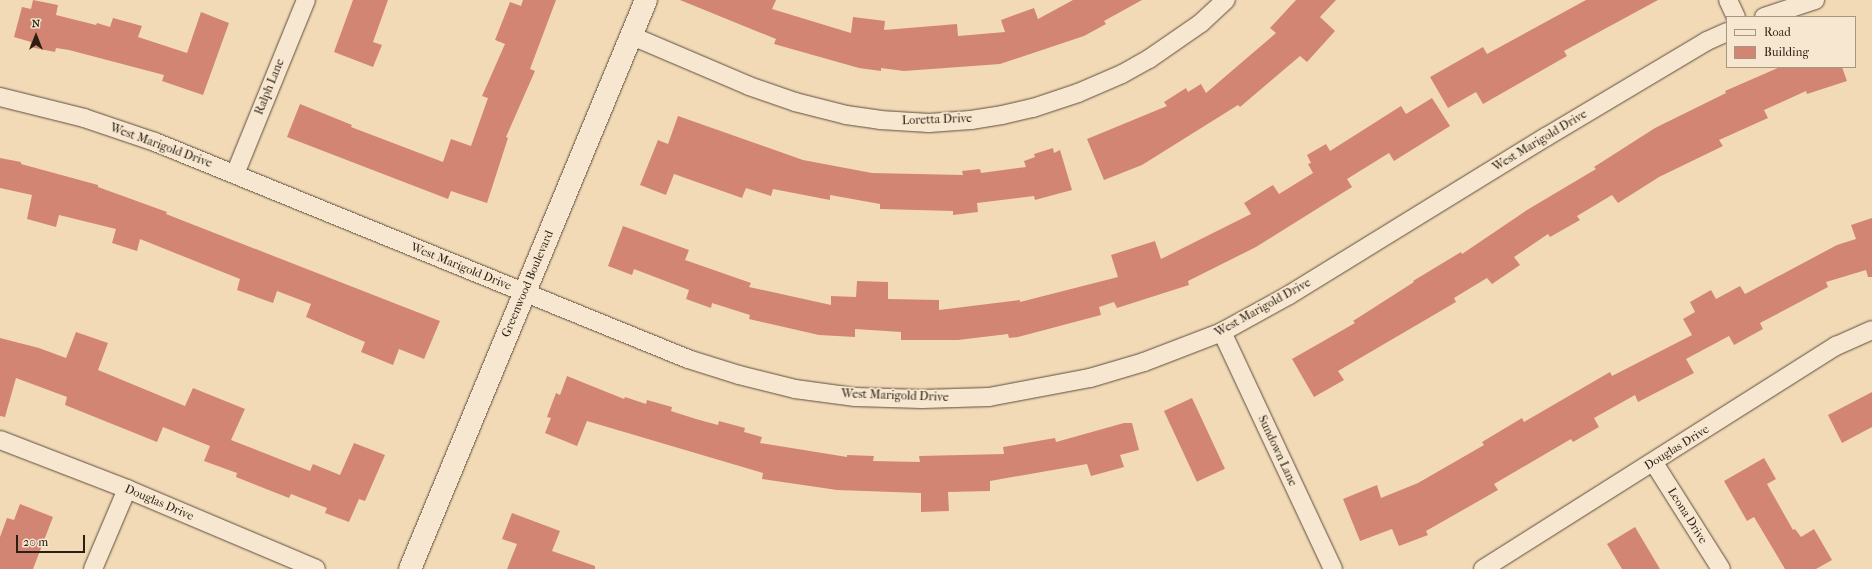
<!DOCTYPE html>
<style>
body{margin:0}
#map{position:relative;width:1872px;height:569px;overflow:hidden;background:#f2dab7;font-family:"IM FELL French Canon",serif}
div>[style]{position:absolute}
.building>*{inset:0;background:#d38574;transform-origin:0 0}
.roads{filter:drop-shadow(0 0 1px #5d4d3b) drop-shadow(0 0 1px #5d4d3b)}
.minor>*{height:18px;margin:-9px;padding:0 9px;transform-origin:9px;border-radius:9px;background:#f7e7d0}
.tertiary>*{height:22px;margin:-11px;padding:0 11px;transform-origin:11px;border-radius:11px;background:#f7e7d0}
span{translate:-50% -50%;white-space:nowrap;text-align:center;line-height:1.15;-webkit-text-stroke:3.5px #f7e7d0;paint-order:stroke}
.street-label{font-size:12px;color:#2b1e12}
.legend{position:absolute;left:1726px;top:16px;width:130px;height:52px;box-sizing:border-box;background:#f7e7d0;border:1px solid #a59784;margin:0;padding:5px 7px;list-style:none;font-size:12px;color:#2b1e12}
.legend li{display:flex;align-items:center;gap:8px;height:20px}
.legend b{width:20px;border:1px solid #a59784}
.north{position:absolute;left:16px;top:16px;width:40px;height:40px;-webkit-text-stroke:3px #f7e7d0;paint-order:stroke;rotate:0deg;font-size:11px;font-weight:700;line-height:16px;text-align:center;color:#2b1e12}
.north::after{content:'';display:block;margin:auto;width:14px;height:18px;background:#2b1e12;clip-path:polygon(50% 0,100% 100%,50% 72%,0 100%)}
.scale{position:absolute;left:16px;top:535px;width:69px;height:18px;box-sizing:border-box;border:2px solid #2b1e12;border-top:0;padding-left:5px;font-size:12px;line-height:14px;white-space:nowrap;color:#2b1e12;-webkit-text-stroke:3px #f7e7d0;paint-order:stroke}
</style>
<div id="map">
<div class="building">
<i style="clip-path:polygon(33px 0,58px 5px,56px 15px,96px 25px,97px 23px,110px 27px,113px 18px,142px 26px,138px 37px,187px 53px,201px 12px,229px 23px,203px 95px,162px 81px,164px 75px,69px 50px,56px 48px,55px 52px,30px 47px,31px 42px,14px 37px,22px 7px,31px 9px)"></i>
<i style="clip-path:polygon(353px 0,388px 0,373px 42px,382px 45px,373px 67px,334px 52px)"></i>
<i style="clip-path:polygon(523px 0,556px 0,530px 69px,535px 71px,506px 137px,508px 138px,487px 203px,451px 191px,448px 199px,287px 137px,300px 104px,352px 125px,351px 127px,443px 162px,451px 139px,471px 146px,488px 98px,482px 96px,505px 44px,495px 40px,510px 2px,521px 6px)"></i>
<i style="clip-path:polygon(680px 0,776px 0,772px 9px,851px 33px,853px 17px,885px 21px,884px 30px,957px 24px,958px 36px,1005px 32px,1001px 20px,1034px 8px,1038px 19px,1073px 0,1142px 0,1104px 21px,1106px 24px,1084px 36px,1000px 64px,904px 71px,881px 68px,881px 71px,859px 68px,774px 44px,776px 39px)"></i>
<i style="clip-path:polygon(1296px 0,1336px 0,1320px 17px,1335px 31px,1307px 62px,1300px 56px,1240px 107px,1238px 105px,1142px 165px,1104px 180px,1087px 139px,1167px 106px,1164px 102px,1186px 88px,1188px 92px,1201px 84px,1206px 93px,1276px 33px,1270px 28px)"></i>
<i style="clip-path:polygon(1586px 0,1658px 0,1564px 51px,1567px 56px,1483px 104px,1476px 92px,1448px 108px,1430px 77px,1483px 47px,1487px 54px)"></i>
<i style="clip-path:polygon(1780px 67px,1842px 67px,1847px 81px,1807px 94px,1806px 91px,1764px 110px,1768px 118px,1719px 140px,1723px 146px,1659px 177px,1618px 203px,1612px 195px,1577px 216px,1580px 220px,1550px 237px,1548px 234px,1514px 257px,1520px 265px,1492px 284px,1487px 278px,1454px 298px,1456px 302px,1338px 371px,1344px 380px,1314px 397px,1292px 359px,1355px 323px,1353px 321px,1414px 282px,1413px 281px,1461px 252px,1462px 254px,1527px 210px,1596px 169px,1594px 167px,1655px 128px,1726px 93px,1725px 91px)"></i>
<i style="clip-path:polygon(1432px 98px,1450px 126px,1394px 161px,1389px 153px,1347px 179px,1352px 187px,1256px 247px,1188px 281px,1189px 285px,1117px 308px,1114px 302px,1099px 307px,1101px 315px,1018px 337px,1009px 338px,1008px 334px,958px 340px,901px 340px,901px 332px,855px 329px,855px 337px,819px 335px,749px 319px,750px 315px,712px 303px,711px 308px,686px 299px,689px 290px,634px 269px,632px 275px,608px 266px,623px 226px,689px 250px,685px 260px,751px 283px,749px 287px,831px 305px,831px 296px,856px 297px,857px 281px,888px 282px,888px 299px,939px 300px,939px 310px,1020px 300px,1020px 302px,1118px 277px,1111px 255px,1155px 241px,1161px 259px,1251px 214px,1244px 203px,1273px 185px,1279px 194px,1313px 173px,1308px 164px,1311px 163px,1307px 155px,1326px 144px,1330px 151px,1401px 106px,1406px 114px)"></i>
<i style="clip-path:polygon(678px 116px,803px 160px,872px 173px,963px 175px,962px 171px,980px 169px,981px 173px,1026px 167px,1024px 161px,1035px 157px,1034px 154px,1053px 148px,1054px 153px,1060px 150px,1072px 190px,1035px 200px,1034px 196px,977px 203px,978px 212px,953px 215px,953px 211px,880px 209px,880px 204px,830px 195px,830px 200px,773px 189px,771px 196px,746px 188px,742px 198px,674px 174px,666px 195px,640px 185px,658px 140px,668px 144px)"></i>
<i style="clip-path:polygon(0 158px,21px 162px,21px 164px,98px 185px,98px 187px,167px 212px,166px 214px,440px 321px,424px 359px,399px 349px,393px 365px,361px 352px,365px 342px,306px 317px,311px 304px,277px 291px,273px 303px,237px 290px,240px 279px,140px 239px,137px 251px,112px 243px,116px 229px,59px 215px,56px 227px,27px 219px,32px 195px,0 188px)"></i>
<i style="clip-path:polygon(1872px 218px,1872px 277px,1868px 277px,1866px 270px,1826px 282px,1828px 287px,1760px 323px,1763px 329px,1734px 345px,1729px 336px,1686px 359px,1694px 373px,1638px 402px,1635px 395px,1594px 418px,1599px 427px,1573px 442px,1571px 439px,1494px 484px,1498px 490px,1426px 531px,1428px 535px,1399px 546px,1392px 529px,1360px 541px,1343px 499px,1377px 485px,1381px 498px,1418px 483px,1484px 445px,1482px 442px,1522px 418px,1524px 422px,1610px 372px,1612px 376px,1692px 335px,1683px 319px,1695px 312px,1690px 302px,1711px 290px,1716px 299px,1740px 286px,1745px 294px,1837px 245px,1856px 239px,1851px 225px)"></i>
<i style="clip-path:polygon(76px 332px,108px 343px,98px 370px,185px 406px,193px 388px,245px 409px,231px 440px,310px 471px,313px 464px,340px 475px,354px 443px,385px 455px,365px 501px,359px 499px,349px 522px,325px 513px,327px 508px,291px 494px,289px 498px,236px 477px,237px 473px,204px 461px,210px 446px,163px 427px,157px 442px,65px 405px,67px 397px,16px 378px,5px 417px,0 416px,0 338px,39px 348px,66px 358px)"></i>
<i style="clip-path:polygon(567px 376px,624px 399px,625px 397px,646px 404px,647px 400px,672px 407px,671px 411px,696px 419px,718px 425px,719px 421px,745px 428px,744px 432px,762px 437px,760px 443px,847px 457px,847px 455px,874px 456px,873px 461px,920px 462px,919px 456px,1004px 454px,1003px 447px,1055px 438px,1056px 442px,1124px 423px,1132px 423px,1139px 450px,1120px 455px,1124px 467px,1091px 476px,1087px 464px,990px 481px,990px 491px,948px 492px,949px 511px,921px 512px,921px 493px,837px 490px,762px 479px,763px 473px,587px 421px,577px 446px,545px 433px,551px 418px,547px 417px,556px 393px,560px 395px)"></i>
<i style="clip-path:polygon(1872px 392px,1872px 427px,1842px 443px,1828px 415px)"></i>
<i style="left:1192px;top:398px;width:78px;height:31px;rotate:65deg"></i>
<i style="clip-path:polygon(1764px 458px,1776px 479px,1767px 484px,1793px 530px,1795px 529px,1801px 537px,1814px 529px,1832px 560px,1816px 569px,1785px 569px,1754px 517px,1747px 521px,1724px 481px)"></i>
<i style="clip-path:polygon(20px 504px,53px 517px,33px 569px,0 569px,0 537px,7px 518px,14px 520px)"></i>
<i style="clip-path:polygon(512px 513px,560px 531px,552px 551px,595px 566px,595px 569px,507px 569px,517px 544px,502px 539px)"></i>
<i style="clip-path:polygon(1635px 527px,1660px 569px,1622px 569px,1607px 544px)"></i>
</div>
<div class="roads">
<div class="minor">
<i style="left:1728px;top:0;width:19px;rotate:65deg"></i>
<i style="left:1764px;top:17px;width:54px;rotate:-18.4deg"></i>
<i style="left:632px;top:36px;width:127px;rotate:23.1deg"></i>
<i style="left:749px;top:86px;width:49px;rotate:19.2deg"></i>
<i style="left:795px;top:102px;width:53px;rotate:14.3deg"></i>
<i style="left:846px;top:115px;width:34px;rotate:8deg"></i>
<i style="left:880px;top:120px;width:49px;rotate:3.5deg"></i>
<i style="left:929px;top:123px;width:42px;rotate:-4.1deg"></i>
<i style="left:971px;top:120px;width:31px;rotate:-9deg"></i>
<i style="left:1002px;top:115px;width:32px;rotate:-13deg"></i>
<i style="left:1033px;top:108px;width:47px;rotate:-18.4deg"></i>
<i style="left:1078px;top:93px;width:48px;rotate:-23.4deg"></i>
<i style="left:1122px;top:74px;width:31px;rotate:-29deg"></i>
<i style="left:1149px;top:59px;width:63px;rotate:-34.7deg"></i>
<i style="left:1201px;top:23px;width:34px;rotate:-43deg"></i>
<i style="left:0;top:97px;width:87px;rotate:14deg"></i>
<i style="left:84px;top:118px;width:75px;rotate:18.7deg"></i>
<i style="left:155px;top:142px;width:575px;rotate:22.15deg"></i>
<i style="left:688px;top:359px;width:53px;rotate:17.4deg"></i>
<i style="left:739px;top:375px;width:58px;rotate:14deg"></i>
<i style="left:795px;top:389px;width:61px;rotate:7.6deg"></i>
<i style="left:855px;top:397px;width:67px;rotate:1.7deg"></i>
<i style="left:922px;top:399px;width:67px;rotate:-1.7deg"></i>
<i style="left:989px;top:397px;width:103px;rotate:-10.7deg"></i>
<i style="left:1090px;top:378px;width:56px;rotate:-16.5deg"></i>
<i style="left:1144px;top:362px;width:84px;rotate:-21deg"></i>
<i style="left:1222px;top:332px;width:77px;rotate:-28.9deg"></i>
<i style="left:1289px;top:295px;width:302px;rotate:-31.6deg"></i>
<i style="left:1546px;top:137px;width:187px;rotate:-30.8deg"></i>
<i style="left:1707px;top:41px;width:22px;rotate:-24deg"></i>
<i style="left:235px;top:174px;width:188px;rotate:-67.8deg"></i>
<i style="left:1222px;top:332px;width:262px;rotate:64.9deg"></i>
<i style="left:0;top:440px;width:136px;rotate:21.1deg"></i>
<i style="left:127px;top:489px;width:205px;rotate:22.9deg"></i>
<i style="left:1654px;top:463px;width:125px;rotate:57.7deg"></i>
<i style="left:93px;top:569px;width:87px;rotate:-67deg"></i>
<i style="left:1483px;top:569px;width:418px;rotate:-32.3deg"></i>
<i style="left:1836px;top:346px;width:39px;rotate:-24deg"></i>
</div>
<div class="tertiary">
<i style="left:410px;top:569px;width:616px;rotate:-67.47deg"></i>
</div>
</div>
<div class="street-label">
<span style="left:270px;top:87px;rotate:-68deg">Ralph Lane</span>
<span style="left:937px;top:120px;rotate:-2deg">Loretta Drive</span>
<span style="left:1540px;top:141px;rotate:-31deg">West Marigold Drive</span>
<span style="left:161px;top:146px;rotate:20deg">West Marigold Drive</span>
<span style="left:461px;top:267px;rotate:22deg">West Marigold Drive</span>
<span style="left:528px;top:284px;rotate:-67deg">Greenwood Boulevard</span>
<span style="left:1263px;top:308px;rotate:-29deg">West Marigold Drive</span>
<span style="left:895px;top:396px;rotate:2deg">West Marigold Drive</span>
<span style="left:1677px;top:448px;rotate:-32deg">Douglas Drive</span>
<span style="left:1277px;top:451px;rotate:65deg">Sundown Lane</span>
<span style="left:159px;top:503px;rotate:23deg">Douglas Drive</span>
<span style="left:1687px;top:516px;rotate:58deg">Leona Drive</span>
</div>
<ul class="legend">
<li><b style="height:5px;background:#f7e7d0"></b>Road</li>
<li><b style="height:11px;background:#d38574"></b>Building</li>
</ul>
<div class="north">N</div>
<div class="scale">20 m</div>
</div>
